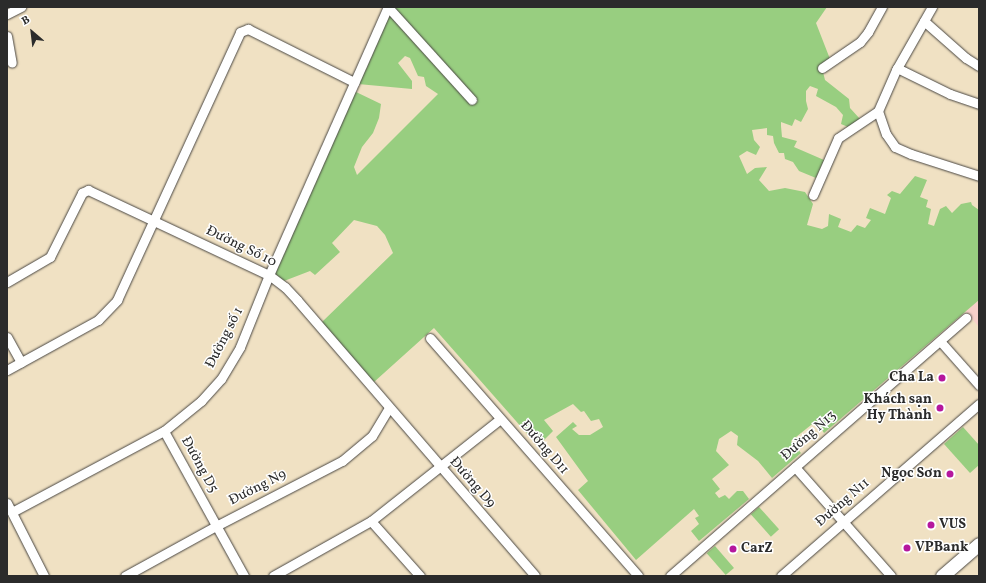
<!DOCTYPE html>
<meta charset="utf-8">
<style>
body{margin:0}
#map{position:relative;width:986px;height:583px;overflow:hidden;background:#f0e1c3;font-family:Vollkorn,serif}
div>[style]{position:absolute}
.built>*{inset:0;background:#f7d0c9}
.green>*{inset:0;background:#98ce80;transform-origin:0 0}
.roads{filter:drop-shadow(0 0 1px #494642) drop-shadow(0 0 1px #494642)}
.minor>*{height:9px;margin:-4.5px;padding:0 4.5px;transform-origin:4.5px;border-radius:4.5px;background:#fff}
.secondary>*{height:13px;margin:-6.5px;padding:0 6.5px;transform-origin:6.5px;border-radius:6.5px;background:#fff}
.dots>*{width:11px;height:11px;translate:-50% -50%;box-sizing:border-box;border:2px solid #fff;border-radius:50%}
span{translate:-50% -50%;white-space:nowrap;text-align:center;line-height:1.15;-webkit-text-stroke:3px #fff;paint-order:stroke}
.street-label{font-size:14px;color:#2b2b2b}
.poi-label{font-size:14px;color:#2b2b2b;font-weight:700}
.right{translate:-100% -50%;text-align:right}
.left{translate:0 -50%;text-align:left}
.frame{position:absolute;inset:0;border:8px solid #2b2b2b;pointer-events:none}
.north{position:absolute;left:12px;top:12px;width:40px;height:40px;-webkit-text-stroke:3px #fff;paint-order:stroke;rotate:332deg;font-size:11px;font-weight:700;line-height:16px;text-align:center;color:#2b2b2b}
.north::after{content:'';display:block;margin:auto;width:14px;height:18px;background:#2b2b2b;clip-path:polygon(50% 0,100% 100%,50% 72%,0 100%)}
</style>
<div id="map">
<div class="built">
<i style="clip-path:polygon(979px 300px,979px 327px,965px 311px)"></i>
</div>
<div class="green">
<i style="clip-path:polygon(392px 7px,827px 7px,816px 23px,830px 59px,821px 64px,825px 80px,849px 99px,850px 108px,860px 119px,848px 127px,841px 124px,843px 115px,836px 107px,816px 96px,818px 89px,810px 86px,806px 91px,806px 101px,808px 109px,801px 122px,795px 119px,792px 126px,781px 122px,781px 126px,782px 137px,797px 141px,794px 147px,824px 160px,816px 178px,799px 171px,793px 162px,785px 159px,784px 153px,779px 153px,774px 143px,773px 136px,767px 135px,767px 128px,752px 130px,754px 140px,760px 147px,756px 155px,747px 151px,739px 156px,747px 174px,755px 168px,767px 167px,759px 180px,769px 191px,785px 188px,805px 192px,813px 204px,807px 225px,822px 229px,828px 226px,829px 214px,841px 219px,838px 227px,851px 232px,857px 225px,865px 228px,871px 220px,866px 218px,870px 208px,885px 214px,891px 198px,887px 195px,892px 191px,900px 194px,915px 176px,927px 180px,920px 197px,928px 200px,926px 207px,931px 209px,928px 224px,934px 226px,940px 209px,946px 206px,952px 213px,961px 204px,971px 202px,972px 205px,979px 210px,979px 300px,824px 433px,816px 421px,791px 441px,801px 453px,772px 478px,758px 461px,737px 445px,738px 436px,731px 431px,719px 439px,716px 451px,729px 465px,712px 479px,720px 489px,715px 493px,719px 498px,725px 495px,729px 499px,737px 491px,743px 491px,749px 499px,699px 541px,691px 531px,699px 524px,695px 518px,699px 516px,694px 509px,636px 560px,578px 490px,588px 481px,556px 437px,573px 422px,577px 426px,572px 429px,579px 435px,590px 435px,603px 427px,599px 419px,591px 421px,584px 411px,581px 412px,573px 404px,544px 420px,553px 431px,538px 446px,434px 328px,374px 382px,322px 322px,393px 253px,385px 235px,377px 226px,354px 220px,332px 243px,340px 252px,315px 275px,310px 271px,284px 281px,274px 273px,354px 91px,381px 104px,379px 118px,373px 133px,362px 147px,354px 167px,357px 175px,438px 94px,426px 86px,424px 77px,418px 76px,410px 58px,405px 56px,398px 63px,412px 81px,412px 89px,358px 84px,367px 67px)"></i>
<i style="clip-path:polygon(963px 427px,979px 445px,979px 465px,970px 473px,944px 444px)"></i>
<i style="left:759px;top:507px;width:30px;height:11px;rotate:48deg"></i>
<i style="left:715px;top:546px;width:29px;height:11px;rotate:49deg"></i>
</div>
<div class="roads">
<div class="minor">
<i style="left:388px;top:7px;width:125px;rotate:47.9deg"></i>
<i style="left:7px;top:14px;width:16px;rotate:-27deg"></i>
<i style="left:924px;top:21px;width:56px;rotate:41.4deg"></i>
<i style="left:966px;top:58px;width:15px;rotate:32deg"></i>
<i style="left:7px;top:36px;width:27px;rotate:80deg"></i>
<i style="left:822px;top:68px;width:46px;rotate:-34.4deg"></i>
<i style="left:860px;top:42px;width:13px;rotate:-51deg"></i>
<i style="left:868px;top:32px;width:29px;rotate:-61deg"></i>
<i style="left:897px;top:68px;width:59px;rotate:26.1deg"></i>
<i style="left:950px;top:94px;width:31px;rotate:19deg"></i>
<i style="left:878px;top:111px;width:24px;rotate:71deg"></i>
<i style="left:886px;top:134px;width:16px;rotate:55deg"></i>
<i style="left:895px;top:147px;width:17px;rotate:24deg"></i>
<i style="left:911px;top:154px;width:71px;rotate:17.9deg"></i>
<i style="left:813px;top:195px;width:62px;rotate:-66.3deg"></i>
<i style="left:838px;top:138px;width:48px;rotate:-34deg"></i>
<i style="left:878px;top:111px;width:45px;rotate:-66.3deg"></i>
<i style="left:896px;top:70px;width:73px;rotate:-60.3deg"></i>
<i style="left:7px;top:282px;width:50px;rotate:-30.2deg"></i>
<i style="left:50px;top:257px;width:72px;rotate:-63.4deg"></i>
<i style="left:82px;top:193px;width:7px;rotate:-27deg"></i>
<i style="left:88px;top:190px;width:200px;rotate:25.2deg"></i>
<i style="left:269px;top:275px;width:20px;rotate:37deg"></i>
<i style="left:285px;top:287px;width:18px;rotate:47deg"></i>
<i style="left:297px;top:300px;width:364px;rotate:49.2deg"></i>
<i style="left:7px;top:337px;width:29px;rotate:61deg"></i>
<i style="left:430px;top:338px;width:316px;rotate:48.8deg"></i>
<i style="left:940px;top:341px;width:59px;rotate:48.4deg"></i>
<i style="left:7px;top:370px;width:104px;rotate:-28.8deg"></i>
<i style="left:98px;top:320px;width:28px;rotate:-46deg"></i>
<i style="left:117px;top:300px;width:295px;rotate:-65.3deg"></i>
<i style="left:240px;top:32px;width:9px;rotate:-21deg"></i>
<i style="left:248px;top:29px;width:119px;rotate:26.6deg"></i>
<i style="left:164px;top:431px;width:166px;rotate:61.1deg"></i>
<i style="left:795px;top:467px;width:145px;rotate:48.6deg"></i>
<i style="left:7px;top:503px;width:82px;rotate:63.1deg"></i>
<i style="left:12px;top:512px;width:172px;rotate:-28.1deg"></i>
<i style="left:164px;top:431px;width:48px;rotate:-39deg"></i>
<i style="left:201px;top:401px;width:30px;rotate:-48deg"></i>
<i style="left:221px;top:379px;width:37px;rotate:-59deg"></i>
<i style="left:240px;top:347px;width:78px;rotate:-68.1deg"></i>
<i style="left:269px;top:275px;width:293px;rotate:-66.1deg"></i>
<i style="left:371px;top:521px;width:74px;rotate:48.3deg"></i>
<i style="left:125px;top:576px;width:104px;rotate:-28.8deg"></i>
<i style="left:216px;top:526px;width:142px;rotate:-27.3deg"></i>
<i style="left:342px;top:461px;width:39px;rotate:-40deg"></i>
<i style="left:372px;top:436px;width:33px;rotate:-59deg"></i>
<i style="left:273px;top:576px;width:112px;rotate:-29.3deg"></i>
<i style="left:371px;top:521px;width:164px;rotate:-38.3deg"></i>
<i style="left:670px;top:576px;width:393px;rotate:-41.1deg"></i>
<i style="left:781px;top:576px;width:262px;rotate:-41deg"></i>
</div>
<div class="secondary">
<i style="left:942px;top:576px;width:49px;rotate:-40.9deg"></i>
</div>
</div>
<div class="dots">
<i style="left:942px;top:378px;background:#b5179e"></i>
<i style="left:940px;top:408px;background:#b5179e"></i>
<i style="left:950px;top:474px;background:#b5179e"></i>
<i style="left:931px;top:525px;background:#b5179e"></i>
<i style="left:907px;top:548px;background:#b5179e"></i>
<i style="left:733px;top:549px;background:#b5179e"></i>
</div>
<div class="street-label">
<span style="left:241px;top:247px;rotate:26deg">Đường Số 10</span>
<span style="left:225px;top:338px;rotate:-63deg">Đường số 1</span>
<span style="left:809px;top:436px;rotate:-41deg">Đường N13</span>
<span style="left:544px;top:448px;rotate:49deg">Đường D11</span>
<span style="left:199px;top:465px;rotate:61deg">Đường D5</span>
<span style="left:472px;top:483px;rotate:49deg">Đường D9</span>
<span style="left:258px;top:488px;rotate:-27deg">Đường N9</span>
<span style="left:843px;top:503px;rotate:-41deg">Đường N11</span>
</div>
<div class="poi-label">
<span class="right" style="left:934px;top:378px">Cha La</span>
<span class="right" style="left:932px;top:408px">Khách sạn<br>Hy Thành</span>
<span class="right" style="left:942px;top:474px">Ngọc Sơn</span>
<span class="left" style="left:939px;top:525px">VUS</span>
<span class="left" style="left:915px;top:548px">VPBank</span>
<span class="left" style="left:741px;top:549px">CarZ</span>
</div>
<div class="frame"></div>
<div class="north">B</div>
</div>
